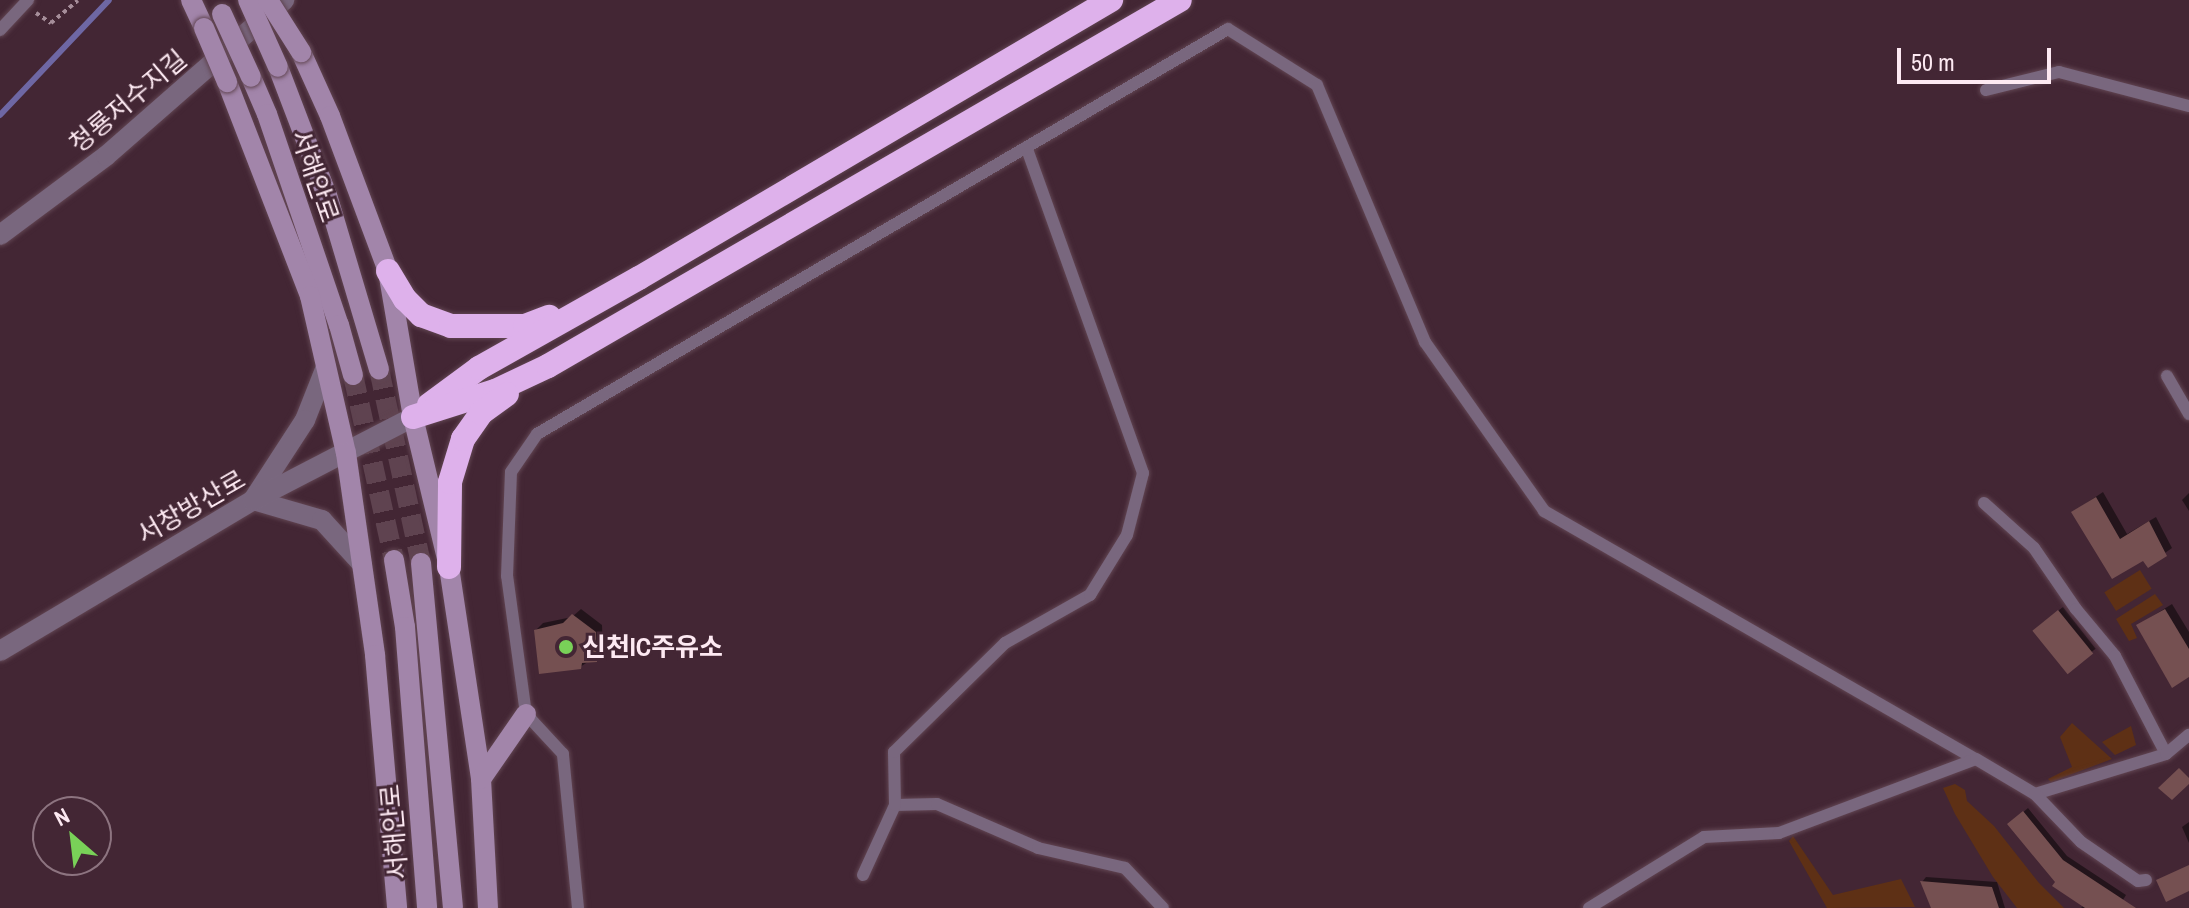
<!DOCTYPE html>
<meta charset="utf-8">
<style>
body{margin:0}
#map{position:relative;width:2189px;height:908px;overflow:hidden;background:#432634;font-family:"Archivo Narrow","Noto Sans KR",sans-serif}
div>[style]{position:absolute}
.green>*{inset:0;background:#5e3015;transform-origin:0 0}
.shadow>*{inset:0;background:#0007;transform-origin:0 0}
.stream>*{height:6px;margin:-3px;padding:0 3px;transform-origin:3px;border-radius:3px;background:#6e67a4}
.building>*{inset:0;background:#755051;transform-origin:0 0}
.secondary-tunnel>*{height:20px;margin-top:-10px;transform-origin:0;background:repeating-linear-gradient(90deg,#5f4350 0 20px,transparent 0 30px)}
.path>*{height:4px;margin-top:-2px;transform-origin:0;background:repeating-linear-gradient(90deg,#a68e9a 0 4px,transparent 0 8px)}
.roads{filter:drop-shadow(0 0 2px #614552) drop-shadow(0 0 2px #614552)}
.service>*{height:12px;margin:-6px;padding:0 6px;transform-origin:6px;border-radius:6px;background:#79677e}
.tertiary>*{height:20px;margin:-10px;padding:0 10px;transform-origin:10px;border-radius:10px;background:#79677e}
.secondary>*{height:20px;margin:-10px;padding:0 10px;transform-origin:10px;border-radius:10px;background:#a285aa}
.motorway>*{height:24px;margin:-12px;padding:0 12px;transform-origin:12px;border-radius:12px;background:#deb1eb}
.bridges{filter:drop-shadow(0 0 2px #614552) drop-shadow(0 0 2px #614552)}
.secondary-bridge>*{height:20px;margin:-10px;padding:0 10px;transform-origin:10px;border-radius:10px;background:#a285aa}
.dots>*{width:22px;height:22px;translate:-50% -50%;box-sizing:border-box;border:4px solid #432634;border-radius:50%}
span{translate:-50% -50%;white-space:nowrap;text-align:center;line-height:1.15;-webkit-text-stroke:6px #432634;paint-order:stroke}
.street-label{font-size:26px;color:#fde9f2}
.poi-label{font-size:26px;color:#fde9f2;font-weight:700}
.left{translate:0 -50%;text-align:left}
.north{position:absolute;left:32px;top:796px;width:80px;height:80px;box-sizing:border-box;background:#432634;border:2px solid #8d7480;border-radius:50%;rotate:332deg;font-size:22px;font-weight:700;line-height:32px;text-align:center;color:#fde9f2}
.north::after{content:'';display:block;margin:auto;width:28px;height:36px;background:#79d158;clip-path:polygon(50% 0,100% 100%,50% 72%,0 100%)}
.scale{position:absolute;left:1897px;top:48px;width:154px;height:36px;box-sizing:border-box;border:4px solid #fde9f2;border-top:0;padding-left:10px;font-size:24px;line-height:28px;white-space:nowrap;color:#fde9f2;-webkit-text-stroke:6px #432634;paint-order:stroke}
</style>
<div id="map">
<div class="green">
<i style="left:2140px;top:570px;width:22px;height:42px;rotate:58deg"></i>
<i style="clip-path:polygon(2155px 594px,2163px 605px,2131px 624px,2137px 638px,2129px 641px,2116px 619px)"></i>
<i style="clip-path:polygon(2072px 723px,2112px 759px,2051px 782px,2048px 779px,2072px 767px,2060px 737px)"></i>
<i style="clip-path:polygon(2131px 726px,2136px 745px,2115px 755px,2102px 742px)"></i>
<i style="clip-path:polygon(1955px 784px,1965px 790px,1967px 801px,1994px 826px,2039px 883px,2064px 908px,2017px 908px,1993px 877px,1955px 814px,1943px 788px)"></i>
<i style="clip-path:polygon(1793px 836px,1833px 895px,1901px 879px,1915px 907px,1827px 908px,1789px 841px)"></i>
</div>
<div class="shadow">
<i style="clip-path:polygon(2103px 492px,2127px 534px,2156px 517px,2172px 548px,2148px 565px,2144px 558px,2073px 512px)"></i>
<i style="clip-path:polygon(2189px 493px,2189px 511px,2182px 500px)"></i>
<i style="clip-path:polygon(2172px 604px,2189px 632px,2189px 675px,2138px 625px)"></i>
<i style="left:2063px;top:607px;width:53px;height:31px;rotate:52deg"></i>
<i style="clip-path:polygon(581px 609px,602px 625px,603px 652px,580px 667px,536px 630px,543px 623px,572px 617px)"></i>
<i style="clip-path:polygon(2028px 808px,2067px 856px,2126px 895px,2118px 908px,2081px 908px,2084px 905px,2058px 881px,2014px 820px)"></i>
<i style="clip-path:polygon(2189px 822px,2189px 843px,2182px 827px)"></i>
<i style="clip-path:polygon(1926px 877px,1997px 882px,2005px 908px,1932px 908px,1922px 882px)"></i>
</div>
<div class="stream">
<i style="left:0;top:115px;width:158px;rotate:-46.5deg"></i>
</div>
<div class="building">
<i style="clip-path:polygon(2096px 497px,2120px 539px,2149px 521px,2167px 556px,2148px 568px,2143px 561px,2112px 579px,2071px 512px)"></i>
<i style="clip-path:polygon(2165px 609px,2189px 649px,2189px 677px,2172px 688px,2136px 625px)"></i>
<i style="left:2058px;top:610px;width:56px;height:33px;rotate:51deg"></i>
<i style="clip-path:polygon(572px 614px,596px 632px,597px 662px,582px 663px,581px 669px,539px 674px,534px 630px,563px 623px)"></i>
<i style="clip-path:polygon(2179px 768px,2189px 778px,2189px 784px,2172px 800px,2158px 788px)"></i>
<i style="clip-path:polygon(2023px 811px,2063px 860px,2136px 908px,2085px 908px,2052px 886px,2055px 882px,2007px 824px)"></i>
<i style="clip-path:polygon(2189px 865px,2189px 891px,2166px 902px,2156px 880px)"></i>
<i style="clip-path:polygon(1920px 881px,1992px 887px,1999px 908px,1931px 908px)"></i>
</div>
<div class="secondary-tunnel">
<i style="left:379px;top:369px;width:198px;rotate:77.8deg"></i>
<i style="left:353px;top:375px;width:189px;rotate:77.5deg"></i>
</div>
<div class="path">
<i style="left:36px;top:13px;width:18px;rotate:34deg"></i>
<i style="left:51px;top:23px;width:35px;rotate:-40deg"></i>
</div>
<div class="roads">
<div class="service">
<i style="left:0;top:30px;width:41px;rotate:-47deg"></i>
<i style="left:1986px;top:90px;width:75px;rotate:-13.9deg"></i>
<i style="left:2059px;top:72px;width:134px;rotate:14.7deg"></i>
<i style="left:2167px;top:376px;width:44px;rotate:59.9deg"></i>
<i style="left:1984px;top:503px;width:67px;rotate:42deg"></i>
<i style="left:2034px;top:548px;width:74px;rotate:55.5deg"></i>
<i style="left:2076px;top:609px;width:61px;rotate:50.3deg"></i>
<i style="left:2115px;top:656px;width:110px;rotate:62.5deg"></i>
<i style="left:2035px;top:794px;width:137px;rotate:-17deg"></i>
<i style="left:2166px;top:754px;width:30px;rotate:-40deg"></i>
<i style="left:895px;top:805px;width:42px;rotate:-1.4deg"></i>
<i style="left:937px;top:804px;width:110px;rotate:23.5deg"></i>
<i style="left:1038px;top:848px;width:89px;rotate:12.9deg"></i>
<i style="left:1125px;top:868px;width:55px;rotate:46.5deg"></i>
<i style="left:863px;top:875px;width:77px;rotate:-65.4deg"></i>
<i style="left:895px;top:805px;width:53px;rotate:-91.1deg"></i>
<i style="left:894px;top:752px;width:156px;rotate:-44.5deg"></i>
<i style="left:1005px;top:643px;width:98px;rotate:-29.5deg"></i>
<i style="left:1090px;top:595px;width:70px;rotate:-58.3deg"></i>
<i style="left:1127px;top:535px;width:64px;rotate:-75.5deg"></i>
<i style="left:1143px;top:473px;width:346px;rotate:-109.7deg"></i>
<i style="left:578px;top:908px;width:155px;rotate:-95.6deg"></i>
<i style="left:563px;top:754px;width:54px;rotate:-132.8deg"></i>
<i style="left:526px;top:714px;width:139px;rotate:-97.8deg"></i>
<i style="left:507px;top:576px;width:104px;rotate:-87.8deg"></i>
<i style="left:511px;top:472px;width:46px;rotate:-55.6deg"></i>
<i style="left:537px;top:434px;width:801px;rotate:-30.37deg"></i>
<i style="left:1228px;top:29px;width:105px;rotate:32.2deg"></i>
<i style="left:1317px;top:85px;width:279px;rotate:67.2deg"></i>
<i style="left:1425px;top:342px;width:207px;rotate:54.8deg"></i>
<i style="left:1544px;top:511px;width:498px;rotate:29.9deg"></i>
<i style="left:1589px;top:908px;width:135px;rotate:-31.7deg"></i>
<i style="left:1704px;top:837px;width:75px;rotate:-3.1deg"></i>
<i style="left:1779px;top:833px;width:210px;rotate:-20.6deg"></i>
<i style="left:1976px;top:759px;width:69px;rotate:30.7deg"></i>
<i style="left:2035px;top:794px;width:66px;rotate:46.2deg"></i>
<i style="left:2081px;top:842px;width:69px;rotate:34.4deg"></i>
<i style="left:2138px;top:881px;width:8px;rotate:-7deg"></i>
</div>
<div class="tertiary">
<i style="left:0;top:235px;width:132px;rotate:-36.7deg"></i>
<i style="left:106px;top:156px;width:237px;rotate:-41.2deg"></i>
<i style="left:326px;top:367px;width:57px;rotate:111.6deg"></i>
<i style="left:305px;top:420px;width:95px;rotate:123deg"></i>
<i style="left:253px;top:500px;width:72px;rotate:16.2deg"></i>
<i style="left:322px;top:520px;width:59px;rotate:47.7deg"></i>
<i style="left:0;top:651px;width:295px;rotate:-30.8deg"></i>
<i style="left:253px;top:500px;width:180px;rotate:-27.4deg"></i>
</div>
<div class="secondary">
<i style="left:191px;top:0;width:31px;rotate:65deg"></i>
<i style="left:301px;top:52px;width:70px;rotate:65.6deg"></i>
<i style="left:330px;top:116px;width:165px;rotate:69.5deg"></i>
<i style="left:388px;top:271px;width:148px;rotate:80.3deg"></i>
<i style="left:413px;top:417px;width:154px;rotate:76.5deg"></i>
<i style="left:449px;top:567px;width:214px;rotate:81.4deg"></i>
<i style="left:481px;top:779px;width:129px;rotate:86.9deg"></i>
<i style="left:278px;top:67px;width:137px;rotate:69.1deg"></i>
<i style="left:327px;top:195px;width:182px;rotate:73.4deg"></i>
<i style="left:251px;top:77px;width:40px;rotate:66.6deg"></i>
<i style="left:267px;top:114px;width:223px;rotate:71.2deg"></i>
<i style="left:339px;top:325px;width:52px;rotate:74.4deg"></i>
<i style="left:227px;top:82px;width:230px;rotate:68.8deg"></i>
<i style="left:310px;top:296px;width:161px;rotate:77.1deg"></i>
<i style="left:346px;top:453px;width:204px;rotate:81.8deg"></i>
<i style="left:375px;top:655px;width:254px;rotate:85deg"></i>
<i style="left:394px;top:560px;width:68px;rotate:80.7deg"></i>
<i style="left:405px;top:627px;width:282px;rotate:85.5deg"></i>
<i style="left:421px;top:563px;width:346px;rotate:84.7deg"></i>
<i style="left:481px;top:779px;width:79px;rotate:-55.3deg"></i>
</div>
<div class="motorway">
<i style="left:388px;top:271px;width:33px;rotate:59deg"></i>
<i style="left:405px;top:299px;width:23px;rotate:45deg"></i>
<i style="left:421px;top:315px;width:32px;rotate:20deg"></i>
<i style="left:451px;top:326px;width:74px"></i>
<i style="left:525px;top:326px;width:26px;rotate:-21deg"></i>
<i style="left:429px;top:405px;width:62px;rotate:-36.5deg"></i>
<i style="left:479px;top:368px;width:184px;rotate:-29.4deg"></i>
<i style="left:639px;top:278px;width:548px;rotate:-30.5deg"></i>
<i style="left:413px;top:417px;width:86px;rotate:-17.6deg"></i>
<i style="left:495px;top:391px;width:59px;rotate:-25.3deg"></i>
<i style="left:548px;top:366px;width:730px;rotate:-30.08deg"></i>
<i style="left:449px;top:567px;width:85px;rotate:-89.3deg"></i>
<i style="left:450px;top:482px;width:45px;rotate:-73.2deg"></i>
<i style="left:463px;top:439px;width:32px;rotate:-55deg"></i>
<i style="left:481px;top:413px;width:32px;rotate:-36deg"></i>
</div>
</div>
<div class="bridges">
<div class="secondary-bridge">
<i style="left:248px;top:0;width:73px;rotate:65.9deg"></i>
<i style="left:268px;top:0;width:62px;rotate:57.6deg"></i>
<i style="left:222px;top:14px;width:69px;rotate:65.3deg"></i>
<i style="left:204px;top:28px;width:59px;rotate:66.9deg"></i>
</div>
</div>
<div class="dots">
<i style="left:566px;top:647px;background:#79d158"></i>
</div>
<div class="street-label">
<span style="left:128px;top:101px;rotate:-40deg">청룡저수지길</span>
<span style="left:315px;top:176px;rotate:71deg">서해안로</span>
<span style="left:191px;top:507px;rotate:-30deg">서창방산로</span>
<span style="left:394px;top:832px;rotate:-95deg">서해안로</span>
</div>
<div class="poi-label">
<span class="left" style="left:582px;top:647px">신천IC주유소</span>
</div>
<div class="north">N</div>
<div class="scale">50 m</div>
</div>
